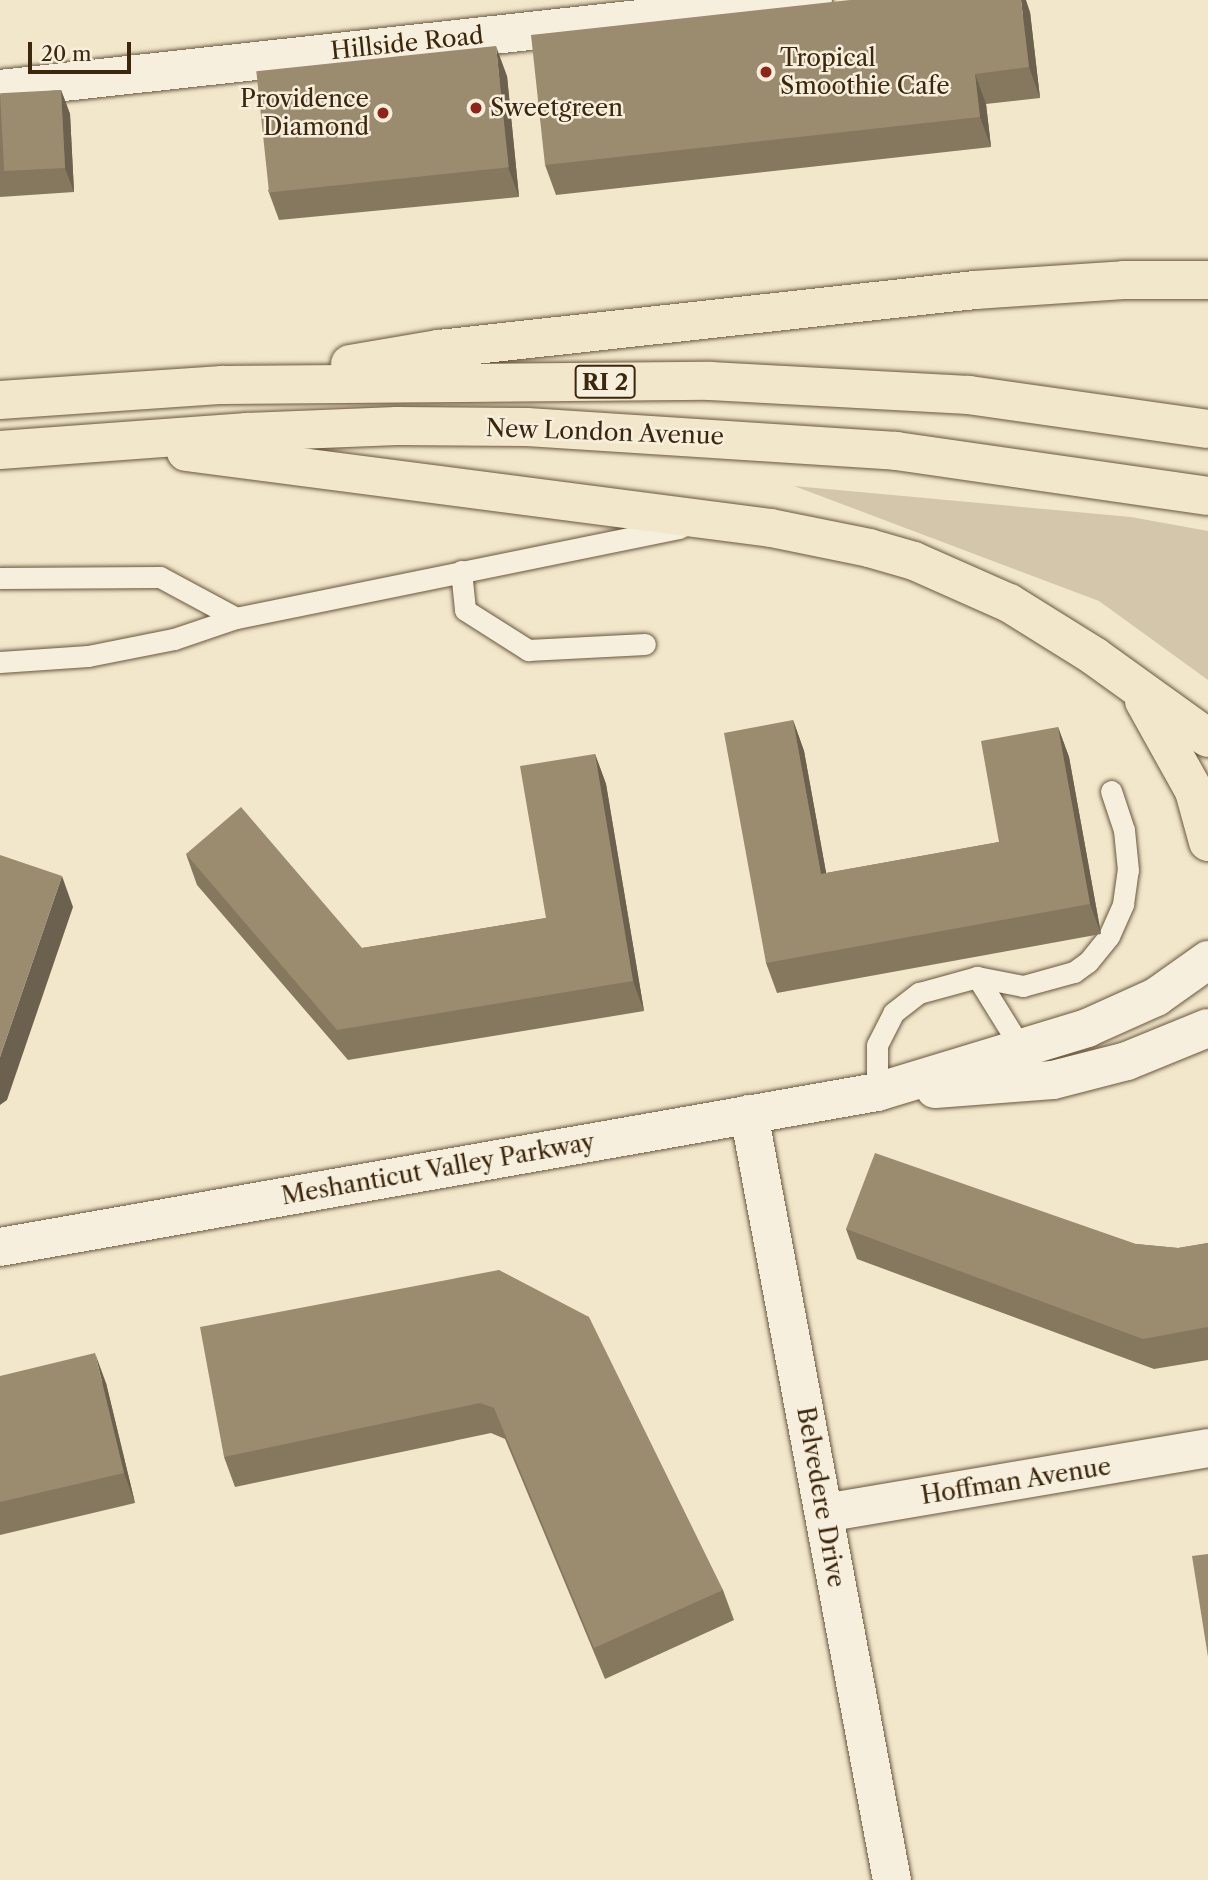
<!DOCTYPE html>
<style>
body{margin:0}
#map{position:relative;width:1208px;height:1880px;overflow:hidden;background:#f2e7cb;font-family:"Libre Caslon Text",serif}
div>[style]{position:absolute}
.green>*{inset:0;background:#d3c6ab}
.roads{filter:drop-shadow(0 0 2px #6a573c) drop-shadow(0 0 2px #6a573c)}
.service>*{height:21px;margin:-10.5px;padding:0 10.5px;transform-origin:10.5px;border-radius:10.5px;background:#f7efdd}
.minor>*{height:38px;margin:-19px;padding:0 19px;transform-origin:19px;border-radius:19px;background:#f7efdd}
.tertiary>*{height:38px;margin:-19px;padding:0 19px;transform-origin:19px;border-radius:19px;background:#f7efdd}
.primary>*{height:38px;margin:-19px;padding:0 19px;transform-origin:19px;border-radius:19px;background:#f2e7cb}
.wall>*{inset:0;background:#85785f}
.shaded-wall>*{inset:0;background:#6c614e}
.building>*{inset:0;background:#9b8b6f;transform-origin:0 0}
.dots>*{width:19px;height:19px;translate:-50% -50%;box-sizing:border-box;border:4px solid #f7efdd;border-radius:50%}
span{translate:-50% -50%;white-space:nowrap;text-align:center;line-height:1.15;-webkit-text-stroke:5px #f7efdd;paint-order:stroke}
.shield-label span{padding:2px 5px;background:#f7efdd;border:2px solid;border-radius:5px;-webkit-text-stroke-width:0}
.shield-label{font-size:23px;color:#3d270c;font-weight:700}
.street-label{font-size:24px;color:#3d270c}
.poi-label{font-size:24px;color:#3d270c}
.left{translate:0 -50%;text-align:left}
.right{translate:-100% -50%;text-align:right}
.scale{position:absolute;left:28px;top:42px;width:103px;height:32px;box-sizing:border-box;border:4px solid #3d270c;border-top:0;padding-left:9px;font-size:21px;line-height:24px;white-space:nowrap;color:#3d270c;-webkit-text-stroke:5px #f7efdd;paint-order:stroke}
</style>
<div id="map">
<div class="green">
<i style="clip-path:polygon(794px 486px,1131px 517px,1208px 531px,1208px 680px,1099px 601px)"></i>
</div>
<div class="roads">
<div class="service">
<i style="left:461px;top:571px;width:39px;rotate:84deg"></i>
<i style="left:465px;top:610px;width:75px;rotate:32.4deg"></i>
<i style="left:528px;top:650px;width:117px;rotate:-2.9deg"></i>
<i style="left:0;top:578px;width:160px;rotate:-0.4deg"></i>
<i style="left:160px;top:577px;width:86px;rotate:28.3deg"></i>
<i style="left:0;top:662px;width:88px;rotate:-3.9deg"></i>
<i style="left:88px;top:656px;width:88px;rotate:-11.2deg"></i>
<i style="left:174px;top:639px;width:65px;rotate:-18.7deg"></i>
<i style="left:236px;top:618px;width:453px;rotate:-11.5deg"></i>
<i style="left:977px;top:977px;width:84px;rotate:58.2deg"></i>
<i style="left:877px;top:1092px;width:47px;rotate:-90deg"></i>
<i style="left:877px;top:1045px;width:36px;rotate:-63deg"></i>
<i style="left:893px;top:1013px;width:33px;rotate:-38deg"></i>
<i style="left:919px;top:993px;width:60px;rotate:-15.4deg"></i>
<i style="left:977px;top:977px;width:47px;rotate:11.1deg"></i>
<i style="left:1023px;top:986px;width:53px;rotate:-15.4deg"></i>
<i style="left:1074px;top:972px;width:17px;rotate:-36deg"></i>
<i style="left:1088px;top:962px;width:33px;rotate:-51deg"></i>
<i style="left:1109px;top:936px;width:35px;rotate:-66deg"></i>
<i style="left:1123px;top:904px;width:34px;rotate:-82deg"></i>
<i style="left:1128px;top:870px;width:40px;rotate:-95.7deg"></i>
<i style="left:1124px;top:830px;width:41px;rotate:-108.4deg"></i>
</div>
<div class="minor">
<i style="left:0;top:89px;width:818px;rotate:-6.25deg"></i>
<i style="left:749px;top:1114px;width:779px;rotate:79.43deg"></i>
<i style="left:824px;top:1513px;width:389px;rotate:-9.6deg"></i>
</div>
<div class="tertiary">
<i style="left:935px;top:1089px;width:118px;rotate:-4.4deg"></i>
<i style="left:1053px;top:1080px;width:76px;rotate:-14.4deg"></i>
<i style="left:1127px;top:1061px;width:87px;rotate:-22.2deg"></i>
<i style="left:0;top:1247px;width:891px;rotate:-10.02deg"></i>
<i style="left:877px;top:1092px;width:220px;rotate:-16.9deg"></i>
<i style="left:1087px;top:1028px;width:76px;rotate:-24.2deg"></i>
<i style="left:1156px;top:997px;width:64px;rotate:-35.4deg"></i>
</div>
<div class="primary">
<i style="left:350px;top:364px;width:90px;rotate:-9.6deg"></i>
<i style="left:439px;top:349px;width:539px;rotate:-6.28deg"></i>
<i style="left:975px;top:290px;width:149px;rotate:-3.8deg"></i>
<i style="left:1124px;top:280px;width:84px"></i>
<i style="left:0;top:400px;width:223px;rotate:-3.9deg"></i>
<i style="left:222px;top:385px;width:488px;rotate:-0.5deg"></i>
<i style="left:710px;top:381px;width:259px;rotate:3.1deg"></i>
<i style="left:969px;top:395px;width:241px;rotate:8.1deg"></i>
<i style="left:0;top:450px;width:248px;rotate:-4.2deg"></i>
<i style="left:247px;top:432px;width:150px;rotate:-2.3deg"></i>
<i style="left:397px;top:426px;width:130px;rotate:0.4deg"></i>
<i style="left:527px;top:427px;width:370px;rotate:3.7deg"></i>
<i style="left:896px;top:451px;width:315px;rotate:8.2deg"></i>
<i style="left:186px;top:452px;width:590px;rotate:7.4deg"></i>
<i style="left:771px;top:528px;width:100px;rotate:11.5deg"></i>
<i style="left:869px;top:548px;width:47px;rotate:16.1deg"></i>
<i style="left:914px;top:561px;width:104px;rotate:23.9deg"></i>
<i style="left:1009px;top:603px;width:100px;rotate:31.9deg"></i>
<i style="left:1094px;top:656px;width:140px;rotate:35.7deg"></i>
<i style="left:1144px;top:701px;width:103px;rotate:60.9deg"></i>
<i style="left:1194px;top:791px;width:53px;rotate:74.6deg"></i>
</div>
</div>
<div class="wall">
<i style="clip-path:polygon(1030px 12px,1040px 98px,986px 104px,991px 147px,556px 195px,545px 165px)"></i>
<i style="clip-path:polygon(507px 76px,519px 197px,279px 220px,268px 190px)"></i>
<i style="clip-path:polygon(61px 90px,70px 114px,74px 192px,0 197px,0 95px)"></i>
<i style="clip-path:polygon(793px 720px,804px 751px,826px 873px,999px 842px,1058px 727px,1069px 757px,1101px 934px,777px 993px,766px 963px)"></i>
<i style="clip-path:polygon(595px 754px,606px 784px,644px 1011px,348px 1060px,197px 885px,186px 854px,362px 948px,546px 918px)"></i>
<i style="clip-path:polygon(846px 1229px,1136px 1244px,1178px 1248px,1208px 1243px,1208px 1360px,1154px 1369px,857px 1259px)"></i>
<i style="clip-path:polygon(499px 1270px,723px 1590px,734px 1620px,605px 1679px,505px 1439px,491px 1433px,235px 1487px,224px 1457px)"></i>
<i style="clip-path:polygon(0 1376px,106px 1383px,135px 1503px,0 1535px)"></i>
</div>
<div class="shaded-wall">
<i style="clip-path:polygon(1021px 0,1026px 0,1030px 12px,1040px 98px,1029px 67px)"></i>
<i style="clip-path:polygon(496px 46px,507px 76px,519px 197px,508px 167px)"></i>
<i style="clip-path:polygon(975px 74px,986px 104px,991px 147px,980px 117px)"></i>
<i style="clip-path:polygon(61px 90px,70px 114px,74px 192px,65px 168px)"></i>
<i style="clip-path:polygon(793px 720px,804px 751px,832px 905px,821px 874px)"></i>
<i style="clip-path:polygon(1058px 727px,1069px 757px,1101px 934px,1090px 904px)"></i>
<i style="clip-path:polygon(595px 754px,606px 784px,644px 1011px,633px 981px)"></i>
<i style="clip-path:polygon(62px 876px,73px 907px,7px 1100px,0 1105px,0 1057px)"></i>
<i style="clip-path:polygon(95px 1353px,106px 1383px,135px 1503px,124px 1473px)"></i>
</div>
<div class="building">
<i style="clip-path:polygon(850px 0,1021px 0,1029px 67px,975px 74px,980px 117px,545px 165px,531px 35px)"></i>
<i style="left:496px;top:46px;width:122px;height:241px;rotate:84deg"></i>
<i style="left:61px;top:90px;width:78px;height:61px;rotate:87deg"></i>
<i style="clip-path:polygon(793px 720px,821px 874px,999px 842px,981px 741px,1058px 727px,1090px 904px,766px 963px,724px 733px)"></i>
<i style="clip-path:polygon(595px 754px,633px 981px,337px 1030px,186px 854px,241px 807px,362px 948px,546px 918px,520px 766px)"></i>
<i style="clip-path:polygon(0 855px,62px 876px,0 1057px)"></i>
<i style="clip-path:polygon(875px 1153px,1136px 1244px,1178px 1248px,1208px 1243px,1208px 1327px,1143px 1339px,846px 1229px)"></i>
<i style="clip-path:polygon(499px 1270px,589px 1317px,723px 1590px,594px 1648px,494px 1408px,480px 1403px,224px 1457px,200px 1327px)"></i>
<i style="clip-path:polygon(95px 1353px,124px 1473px,0 1502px,0 1376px)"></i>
<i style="clip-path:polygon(1208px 1554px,1208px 1657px,1192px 1556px)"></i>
</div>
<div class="dots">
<i style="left:766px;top:72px;background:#8f2418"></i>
<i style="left:476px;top:108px;background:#8f2418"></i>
<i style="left:383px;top:113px;background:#8f2418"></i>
</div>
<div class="shield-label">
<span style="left:605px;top:382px">RI 2</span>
</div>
<div class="street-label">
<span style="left:407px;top:43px;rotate:-6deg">Hillside Road</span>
<span style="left:605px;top:432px;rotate:2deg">New London Avenue</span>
<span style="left:438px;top:1169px;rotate:-10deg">Meshanticut Valley Parkway</span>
<span style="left:1016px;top:1481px;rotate:-9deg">Hoffman Avenue</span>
<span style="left:821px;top:1497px;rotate:80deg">Belvedere Drive</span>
</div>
<div class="poi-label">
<span class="left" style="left:780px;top:72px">Tropical<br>Smoothie Cafe</span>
<span class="right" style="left:369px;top:113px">Providence<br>Diamond</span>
<span class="left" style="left:490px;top:108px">Sweetgreen</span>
</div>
<div class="scale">20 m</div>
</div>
